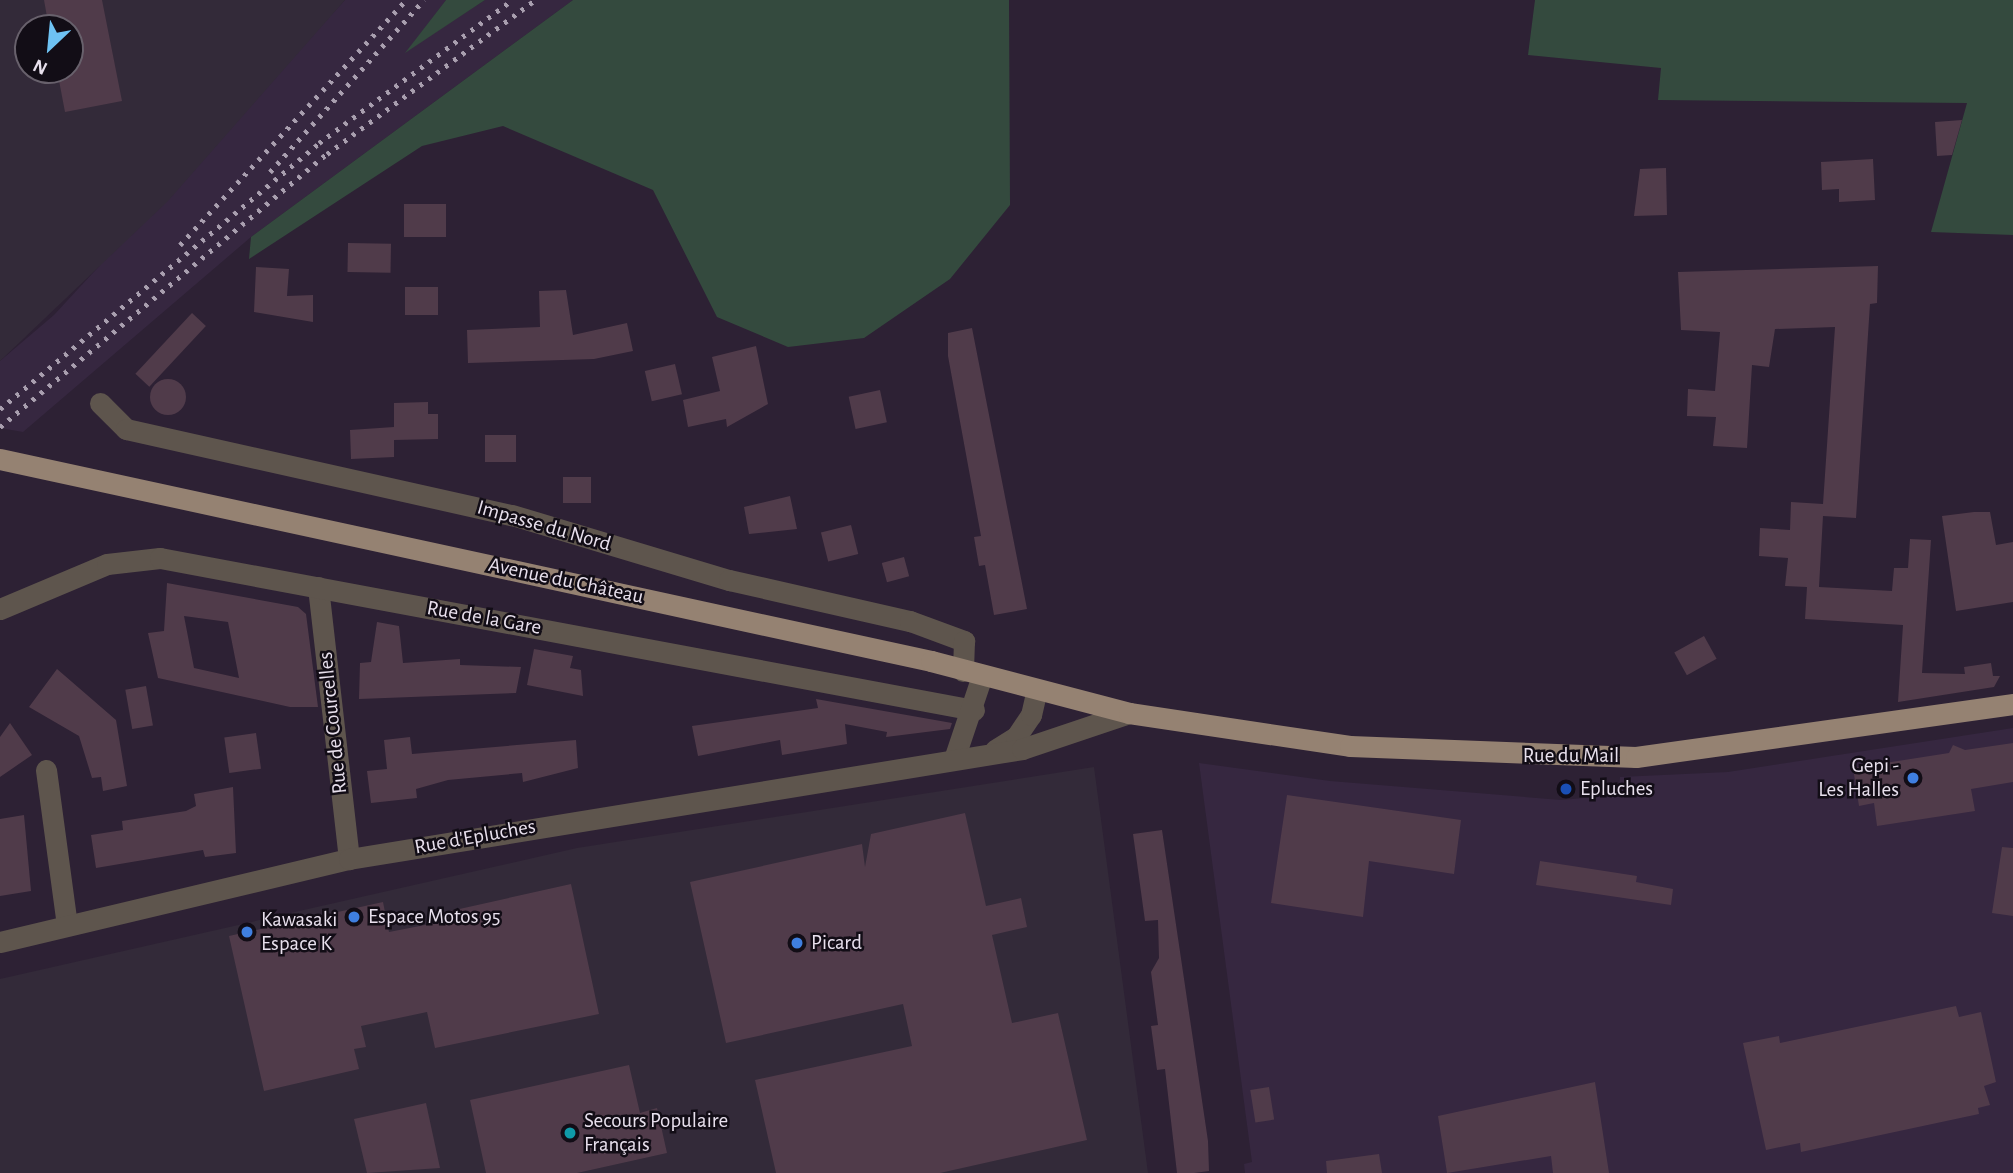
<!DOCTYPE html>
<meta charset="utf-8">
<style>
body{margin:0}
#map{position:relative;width:2013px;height:1173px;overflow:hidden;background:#2d2134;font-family:"Alegreya Sans",sans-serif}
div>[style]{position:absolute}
.built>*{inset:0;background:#362740}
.industrial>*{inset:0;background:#332a39}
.green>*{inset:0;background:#344a3e}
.building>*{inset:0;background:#503b4a;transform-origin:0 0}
.round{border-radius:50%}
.minor>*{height:21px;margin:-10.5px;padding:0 10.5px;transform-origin:10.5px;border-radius:10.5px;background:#5e554d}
.major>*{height:21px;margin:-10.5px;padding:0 10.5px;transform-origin:10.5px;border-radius:10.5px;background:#958272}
.rail>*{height:5px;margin-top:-2.5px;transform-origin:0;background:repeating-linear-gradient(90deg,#a99faf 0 3.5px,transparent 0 10.5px)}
.dots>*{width:19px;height:19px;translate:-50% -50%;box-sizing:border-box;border:4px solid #120d16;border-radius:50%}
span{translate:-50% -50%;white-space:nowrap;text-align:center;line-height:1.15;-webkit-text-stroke:5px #120d16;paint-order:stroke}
.street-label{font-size:21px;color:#e8e0ed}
.poi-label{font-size:21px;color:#e8e0ed}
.right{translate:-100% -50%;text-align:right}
.left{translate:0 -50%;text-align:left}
.north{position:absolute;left:14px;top:14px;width:70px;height:70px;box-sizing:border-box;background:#120d16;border:2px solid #68616c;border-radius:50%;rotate:206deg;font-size:19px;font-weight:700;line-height:28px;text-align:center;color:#e8e0ed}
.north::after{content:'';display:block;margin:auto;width:24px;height:32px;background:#6ec2f3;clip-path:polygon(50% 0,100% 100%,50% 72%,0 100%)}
</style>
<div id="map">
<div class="built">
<i style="clip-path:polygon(345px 0,446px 0,407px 51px,485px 0,573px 0,251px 237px,23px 432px,0 428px,0 361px,54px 315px)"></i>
<i style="clip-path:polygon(2013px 728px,2013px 1173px,1245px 1173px,1244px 1164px,1252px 1162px,1199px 763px,1330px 781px,1561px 800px,1618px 795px,1620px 777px,1728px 772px)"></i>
</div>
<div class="industrial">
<i style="clip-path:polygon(evenodd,0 0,345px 0,168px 201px,0 361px,0 0,28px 28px,70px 28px,70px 70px,28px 70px,28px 28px)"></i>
<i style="clip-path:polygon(1094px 767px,1148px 1173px,0 1173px,0 979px,577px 848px)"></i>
</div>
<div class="green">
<i style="clip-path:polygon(446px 0,485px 0,405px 53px)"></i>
<i style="clip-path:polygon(573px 0,1009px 0,1010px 205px,950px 279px,864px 338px,788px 347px,717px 317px,653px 190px,503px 126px,422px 146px,249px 259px,251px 237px)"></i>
<i style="clip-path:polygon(1535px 0,2013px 0,2013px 235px,1931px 232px,1967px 103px,1658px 100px,1661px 68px,1528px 55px)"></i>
</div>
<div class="building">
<i style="clip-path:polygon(44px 0,102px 0,122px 101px,65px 112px,57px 70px,70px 70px,70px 28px,49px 28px)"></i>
<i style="clip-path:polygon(1962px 120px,1952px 155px,1937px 156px,1935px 122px)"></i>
<i style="clip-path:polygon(1873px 159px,1875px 200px,1839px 202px,1839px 189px,1822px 190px,1821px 162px)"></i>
<i style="clip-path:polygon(1666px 168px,1667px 215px,1634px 216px,1640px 169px)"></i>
<i style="left:404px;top:204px;width:42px;height:33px"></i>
<i style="left:348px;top:243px;width:43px;height:29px;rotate:1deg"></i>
<i style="clip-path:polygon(1878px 266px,1877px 303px,1870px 304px,1856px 518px,1823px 516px,1819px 587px,1892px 591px,1894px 568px,1908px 568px,1910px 539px,1931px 540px,1922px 673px,1965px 674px,1964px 667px,1991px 663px,1993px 676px,2000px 676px,1994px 687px,1898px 702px,1903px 625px,1805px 619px,1807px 587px,1785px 586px,1788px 558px,1759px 556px,1760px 528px,1790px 530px,1791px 502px,1823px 504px,1835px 327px,1775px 329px,1769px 367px,1752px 365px,1747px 448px,1713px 446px,1716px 417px,1687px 416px,1688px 389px,1715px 391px,1720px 332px,1681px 330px,1678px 272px)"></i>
<i style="clip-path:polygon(256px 267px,289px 269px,287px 296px,313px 295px,313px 322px,254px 312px)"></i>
<i style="left:438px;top:287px;width:28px;height:33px;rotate:90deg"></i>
<i style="clip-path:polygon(566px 290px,573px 335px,627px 323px,633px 351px,594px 359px,468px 363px,467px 330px,540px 327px,539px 291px)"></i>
<i style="left:192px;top:313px;width:19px;height:83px;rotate:43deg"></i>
<i style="clip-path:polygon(972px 328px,1027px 609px,994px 615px,985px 565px,979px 566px,974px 537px,981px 536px,948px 356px,948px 333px)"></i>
<i style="clip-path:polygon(756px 346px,768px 404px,727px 427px,726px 419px,688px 427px,683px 400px,720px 391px,712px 357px)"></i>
<i style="left:675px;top:364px;width:31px;height:31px;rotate:77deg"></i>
<i class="round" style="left:150px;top:379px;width:36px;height:36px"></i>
<i style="left:880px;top:390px;width:33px;height:32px;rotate:78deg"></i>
<i style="clip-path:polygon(428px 402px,428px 414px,438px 414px,438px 439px,394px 440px,394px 434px,394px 457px,351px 459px,350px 430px,394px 427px,394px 403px)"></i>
<i style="left:485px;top:435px;width:31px;height:27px"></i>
<i style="left:563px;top:477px;width:28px;height:26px"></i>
<i style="clip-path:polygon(790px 496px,797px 529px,749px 534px,744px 507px)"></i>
<i style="clip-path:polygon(1974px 512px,1990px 512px,1996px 545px,2013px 542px,2013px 602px,1956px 611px,1942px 516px)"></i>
<i style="left:851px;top:525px;width:30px;height:31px;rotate:76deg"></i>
<i style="left:904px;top:557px;width:20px;height:23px;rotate:75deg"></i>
<i style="clip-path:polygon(evenodd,167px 583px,298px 607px,306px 614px,318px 707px,290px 707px,158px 678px,148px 633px,164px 631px,167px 583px,184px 616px,228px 622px,239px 678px,194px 668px,184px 616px)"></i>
<i style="clip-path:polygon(377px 622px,399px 626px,403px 663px,460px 659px,460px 665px,521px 667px,516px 693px,359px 699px,360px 663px,371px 662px)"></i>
<i style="left:1704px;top:636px;width:26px;height:34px;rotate:61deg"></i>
<i style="clip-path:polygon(534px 649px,573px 656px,570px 668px,581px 670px,583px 696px,527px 685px)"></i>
<i style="clip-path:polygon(57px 669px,116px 720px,127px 786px,103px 791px,101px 777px,92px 778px,79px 736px,29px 707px)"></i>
<i style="left:146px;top:686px;width:40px;height:21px;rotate:80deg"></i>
<i style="clip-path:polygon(816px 699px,952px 723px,950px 729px,886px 737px,887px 732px,845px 724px,847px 744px,782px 755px,780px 740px,698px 756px,692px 726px,818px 708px)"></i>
<i style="clip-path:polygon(10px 723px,32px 755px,0 777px,0 737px)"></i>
<i style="left:256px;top:733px;width:36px;height:32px;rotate:82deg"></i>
<i style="clip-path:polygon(410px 737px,412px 754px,576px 740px,578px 768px,523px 782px,522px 773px,448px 780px,416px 789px,417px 798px,371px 803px,367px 771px,387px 769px,384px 740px)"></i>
<i style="clip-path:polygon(2013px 743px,2013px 782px,1971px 789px,1975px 811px,1877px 826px,1874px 803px,1859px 806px,1853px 768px,1949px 753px,1953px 745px,1965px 750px)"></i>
<i style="clip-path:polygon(233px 787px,236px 853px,205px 857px,203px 850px,96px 868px,91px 835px,123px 830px,122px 821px,186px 811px,196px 806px,194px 794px)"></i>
<i style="clip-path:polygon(1287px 795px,1461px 820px,1454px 874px,1369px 861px,1363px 917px,1271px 903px)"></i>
<i style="clip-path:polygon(965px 813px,986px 906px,1021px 898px,1027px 927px,992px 935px,1012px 1023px,1058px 1013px,1087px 1140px,940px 1173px,776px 1173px,755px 1080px,912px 1046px,903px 1004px,726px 1043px,690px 882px,862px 844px,865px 867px,871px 834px)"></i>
<i style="clip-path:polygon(24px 815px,31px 891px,0 896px,0 819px)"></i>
<i style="clip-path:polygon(1162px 830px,1208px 1141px,1209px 1171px,1194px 1173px,1177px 1173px,1165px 1069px,1157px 1070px,1151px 1026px,1158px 1025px,1151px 972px,1159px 958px,1158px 920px,1145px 921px,1133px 834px)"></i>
<i style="clip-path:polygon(2002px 847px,2013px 848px,2013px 916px,1992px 913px)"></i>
<i style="clip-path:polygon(1540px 861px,1637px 876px,1636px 882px,1673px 889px,1671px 905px,1536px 885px)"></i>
<i style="clip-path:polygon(571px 884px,599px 1014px,435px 1048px,427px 1012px,361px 1026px,366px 1047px,354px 1049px,359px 1069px,264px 1091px,229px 936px,383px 902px,389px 932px,430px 924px,428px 916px)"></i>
<i style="clip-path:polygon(1956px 1006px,1959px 1017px,1981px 1012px,1996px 1082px,1984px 1086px,1990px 1105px,1978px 1108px,1979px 1114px,1801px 1152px,1800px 1143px,1766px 1150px,1743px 1043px,1779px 1036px,1780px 1043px)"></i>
<i style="clip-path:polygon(629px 1065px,640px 1113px,657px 1108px,667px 1153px,577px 1173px,486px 1173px,470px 1100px)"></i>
<i style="clip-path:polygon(1595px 1082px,1609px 1173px,1553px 1173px,1551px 1156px,1447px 1173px,1438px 1116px)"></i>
<i style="left:1269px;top:1087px;width:33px;height:19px;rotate:81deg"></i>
<i style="clip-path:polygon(426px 1103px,440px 1168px,367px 1173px,354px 1119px)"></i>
<i style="clip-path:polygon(1379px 1154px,1382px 1173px,1327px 1173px,1326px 1161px)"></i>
</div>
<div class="minor">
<i style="left:100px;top:403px;width:37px;rotate:45deg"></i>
<i style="left:126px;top:429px;width:395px;rotate:12.6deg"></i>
<i style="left:512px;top:515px;width:227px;rotate:16.7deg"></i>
<i style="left:729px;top:580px;width:186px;rotate:12.8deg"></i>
<i style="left:910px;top:621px;width:58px;rotate:20.3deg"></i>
<i style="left:964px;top:641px;width:30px;rotate:92deg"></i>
<i style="left:318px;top:587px;width:274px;rotate:83.5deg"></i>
<i style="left:0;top:609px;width:116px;rotate:-22.8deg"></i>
<i style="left:107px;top:564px;width:53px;rotate:-6.5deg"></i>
<i style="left:160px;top:558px;width:828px;rotate:10.58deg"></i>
<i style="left:995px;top:750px;width:25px;rotate:-32deg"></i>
<i style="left:1016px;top:737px;width:27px;rotate:-56deg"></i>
<i style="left:1031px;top:715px;width:26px;rotate:-77deg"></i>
<i style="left:955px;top:756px;width:84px;rotate:-71.4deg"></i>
<i style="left:46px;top:770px;width:156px;rotate:82.3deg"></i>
<i style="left:0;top:942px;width:359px;rotate:-13.4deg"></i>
<i style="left:349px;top:859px;width:682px;rotate:-9.28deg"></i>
<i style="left:1022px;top:749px;width:113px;rotate:-18.6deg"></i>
</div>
<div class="major">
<i style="left:0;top:459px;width:953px;rotate:12.24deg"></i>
<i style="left:931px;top:661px;width:205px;rotate:14.7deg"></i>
<i style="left:1129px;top:713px;width:223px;rotate:8.5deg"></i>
<i style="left:1350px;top:746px;width:286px;rotate:2.2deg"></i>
<i style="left:1636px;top:757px;width:381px;rotate:-8deg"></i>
</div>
<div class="rail">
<i style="left:270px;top:172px;width:231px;rotate:-48.2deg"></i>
<i style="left:180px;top:245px;width:333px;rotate:-47.3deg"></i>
<i style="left:0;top:409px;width:415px;rotate:-39.8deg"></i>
<i style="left:319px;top:143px;width:240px;rotate:-36.5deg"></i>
<i style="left:0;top:427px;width:426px;rotate:-39.9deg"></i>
<i style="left:327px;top:154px;width:259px;rotate:-36.5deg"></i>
</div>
<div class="dots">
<i style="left:1913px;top:778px;background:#3f7fe0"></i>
<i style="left:1566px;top:789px;background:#1a4fb4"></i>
<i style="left:354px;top:917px;background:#3f7fe0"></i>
<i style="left:247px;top:932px;background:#3f7fe0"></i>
<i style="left:797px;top:943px;background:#3f7fe0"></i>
<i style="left:570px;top:1133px;background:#0f9aa8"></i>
</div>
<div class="street-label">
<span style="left:544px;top:526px;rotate:16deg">Impasse du Nord</span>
<span style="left:566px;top:581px;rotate:12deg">Avenue du Château</span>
<span style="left:484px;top:618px;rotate:10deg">Rue de la Gare</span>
<span style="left:333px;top:723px;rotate:-96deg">Rue de Courcelles</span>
<span style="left:1571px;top:756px">Rue du Mail</span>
<span style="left:475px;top:837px;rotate:-10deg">Rue d'Epluches</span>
</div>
<div class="poi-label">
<span class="right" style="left:1899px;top:778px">Gepi -<br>Les Halles</span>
<span class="left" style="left:1580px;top:789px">Epluches</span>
<span class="left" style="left:368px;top:917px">Espace Motos 95</span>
<span class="left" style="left:261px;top:932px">Kawasaki<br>Espace K</span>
<span class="left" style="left:811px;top:943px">Picard</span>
<span class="left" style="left:584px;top:1133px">Secours Populaire<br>Français</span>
</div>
<div class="north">N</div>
</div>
